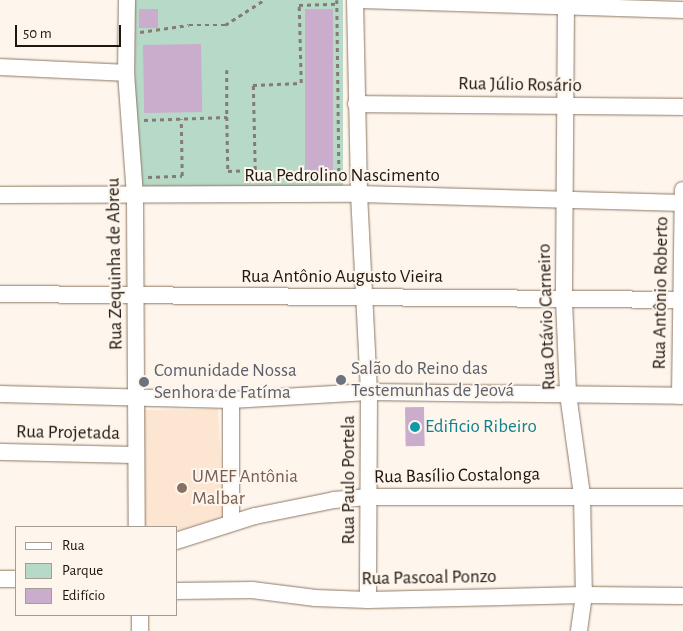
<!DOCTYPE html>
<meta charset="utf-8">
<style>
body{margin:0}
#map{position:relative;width:683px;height:631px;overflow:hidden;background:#fef5ec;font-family:"Alegreya Sans",sans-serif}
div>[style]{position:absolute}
.built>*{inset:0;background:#fde6d1}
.green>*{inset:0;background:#b7d9c8;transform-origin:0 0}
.building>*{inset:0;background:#caaccc;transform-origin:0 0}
.path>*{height:2.5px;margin-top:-1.25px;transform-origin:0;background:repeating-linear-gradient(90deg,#847c74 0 4px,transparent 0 8px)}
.roads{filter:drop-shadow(0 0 1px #8d7965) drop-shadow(0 0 1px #8d7965)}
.minor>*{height:16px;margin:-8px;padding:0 8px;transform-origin:8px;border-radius:8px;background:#fff}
.dots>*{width:14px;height:14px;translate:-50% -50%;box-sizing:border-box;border:2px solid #fef5ec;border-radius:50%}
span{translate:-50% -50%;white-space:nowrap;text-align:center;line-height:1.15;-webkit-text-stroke:4px #fef5ec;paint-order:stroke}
.street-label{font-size:19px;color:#1f1810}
.worship-label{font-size:19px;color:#5b616d}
.left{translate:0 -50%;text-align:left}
.culture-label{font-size:19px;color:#0d838f}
.education-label{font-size:19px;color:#785e54}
.legend{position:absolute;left:15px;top:526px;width:162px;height:90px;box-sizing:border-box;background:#fef5ec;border:1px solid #a59d94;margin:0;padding:6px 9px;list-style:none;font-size:15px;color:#1f1810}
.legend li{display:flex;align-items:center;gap:10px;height:25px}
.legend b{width:25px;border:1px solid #a59d94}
.scale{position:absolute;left:15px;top:25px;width:106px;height:22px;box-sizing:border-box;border:2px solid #1f1810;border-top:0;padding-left:6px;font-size:15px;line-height:18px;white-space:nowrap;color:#1f1810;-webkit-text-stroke:4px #fef5ec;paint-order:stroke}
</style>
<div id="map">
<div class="built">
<i style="clip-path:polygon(218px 409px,224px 517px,176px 531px,176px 527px,141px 527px,141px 410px)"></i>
</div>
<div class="green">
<i style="left:135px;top:0;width:208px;height:194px"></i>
</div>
<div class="building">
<i style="left:139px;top:9px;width:19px;height:19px"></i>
<i style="left:305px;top:9px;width:28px;height:163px"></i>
<i style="left:201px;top:44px;width:68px;height:58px;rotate:89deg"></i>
<i style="left:424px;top:407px;width:39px;height:19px;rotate:89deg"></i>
</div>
<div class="path">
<i style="left:337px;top:0;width:171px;rotate:89.3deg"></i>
<i style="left:140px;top:32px;width:49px;rotate:-8.1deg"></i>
<i style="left:189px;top:25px;width:36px"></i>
<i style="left:225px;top:25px;width:46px;rotate:-32.7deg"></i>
<i style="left:227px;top:70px;width:47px;rotate:90deg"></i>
<i style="left:144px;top:120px;width:83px;rotate:-2.1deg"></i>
<i style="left:227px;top:117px;width:54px;rotate:88.9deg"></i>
<i style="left:228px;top:171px;width:27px;rotate:-2deg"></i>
<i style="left:255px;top:170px;width:85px;rotate:-91.3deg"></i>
<i style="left:253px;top:85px;width:48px;rotate:-2.4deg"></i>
<i style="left:301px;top:83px;width:78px;rotate:-91.5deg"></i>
<i style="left:299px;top:5px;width:38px;rotate:-2deg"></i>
<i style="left:148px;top:177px;width:34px;rotate:-2deg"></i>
<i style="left:182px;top:176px;width:57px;rotate:-91deg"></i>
</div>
<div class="roads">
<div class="minor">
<i style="left:127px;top:0;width:73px;rotate:90.8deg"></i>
<i style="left:126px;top:73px;width:124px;rotate:85.8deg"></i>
<i style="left:135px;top:197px;width:330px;rotate:89.7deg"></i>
<i style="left:355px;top:0;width:194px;rotate:88.8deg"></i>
<i style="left:359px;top:194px;width:198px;rotate:87.1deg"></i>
<i style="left:369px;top:392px;width:208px;rotate:90.3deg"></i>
<i style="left:361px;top:0;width:322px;rotate:1.8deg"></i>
<i style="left:566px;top:0;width:301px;rotate:90.4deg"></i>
<i style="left:564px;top:301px;width:93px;rotate:87.5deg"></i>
<i style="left:568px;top:394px;width:102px;rotate:82.1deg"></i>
<i style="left:582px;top:495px;width:100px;rotate:88.9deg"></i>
<i style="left:584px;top:595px;width:36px;rotate:98deg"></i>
<i style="left:0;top:67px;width:126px;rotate:2.7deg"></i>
<i style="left:356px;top:104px;width:327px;rotate:0.5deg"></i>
<i style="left:0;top:195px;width:359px;rotate:-0.2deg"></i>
<i style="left:359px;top:194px;width:324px;rotate:1.6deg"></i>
<i style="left:0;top:294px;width:683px;rotate:0.5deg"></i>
<i style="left:0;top:394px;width:231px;rotate:1.5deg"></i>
<i style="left:231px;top:400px;width:138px;rotate:-3.3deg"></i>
<i style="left:369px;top:392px;width:314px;rotate:0.7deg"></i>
<i style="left:680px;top:396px;width:206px;rotate:-89.2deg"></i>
<i style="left:0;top:452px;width:136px;rotate:1.3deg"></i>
<i style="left:231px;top:523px;width:123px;rotate:-90deg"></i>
<i style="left:176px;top:541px;width:83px;rotate:-17.6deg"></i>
<i style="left:255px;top:516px;width:81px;rotate:-11.4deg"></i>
<i style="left:334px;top:500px;width:36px;rotate:-5deg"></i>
<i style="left:370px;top:497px;width:313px"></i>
<i style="left:0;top:579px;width:16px"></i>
<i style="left:176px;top:591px;width:76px;rotate:-0.8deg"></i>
<i style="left:252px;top:590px;width:64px;rotate:7.2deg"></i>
<i style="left:315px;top:598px;width:53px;rotate:2.2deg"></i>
<i style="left:368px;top:600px;width:216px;rotate:-1.3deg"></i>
<i style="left:584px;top:595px;width:99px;rotate:0.6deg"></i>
<i style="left:140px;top:615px;width:16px;rotate:90deg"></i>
</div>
</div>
<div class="dots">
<i style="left:341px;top:380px;background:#6b7280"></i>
<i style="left:144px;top:382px;background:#6b7280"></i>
<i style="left:415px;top:427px;background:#0f9aa8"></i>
<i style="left:182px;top:488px;background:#8d6e63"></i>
</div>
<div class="street-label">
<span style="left:520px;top:85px;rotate:1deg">Rua Júlio Rosário</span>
<span style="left:342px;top:176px">Rua Pedrolino Nascimento</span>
<span style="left:115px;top:264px;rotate:-91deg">Rua Zequinha de Abreu</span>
<span style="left:342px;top:277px">Rua Antônio Augusto Vieira</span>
<span style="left:661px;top:293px;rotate:-89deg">Rua Antônio Roberto</span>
<span style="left:547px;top:317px;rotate:-92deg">Rua Otávio Carneiro</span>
<span style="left:68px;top:433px;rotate:1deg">Rua Projetada</span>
<span style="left:457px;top:476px;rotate:-1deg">Rua Basílio Costalonga</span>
<span style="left:349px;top:480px;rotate:-90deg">Rua Paulo Portela</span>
<span style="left:429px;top:578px;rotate:-1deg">Rua Pascoal Ponzo</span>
</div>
<div class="worship-label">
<span class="left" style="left:351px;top:380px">Salão do Reino das<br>Testemunhas de Jeová</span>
<span class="left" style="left:154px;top:382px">Comunidade Nossa<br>Senhora de Fatíma</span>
</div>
<div class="culture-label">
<span class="left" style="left:425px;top:427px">Edificio Ribeiro</span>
</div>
<div class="education-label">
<span class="left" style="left:192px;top:488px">UMEF Antônia<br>Malbar</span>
</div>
<ul class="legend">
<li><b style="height:6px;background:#fff"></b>Rua</li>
<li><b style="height:14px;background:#b7d9c8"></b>Parque</li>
<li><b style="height:14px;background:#caaccc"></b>Edifício</li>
</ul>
<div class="scale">50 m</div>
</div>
